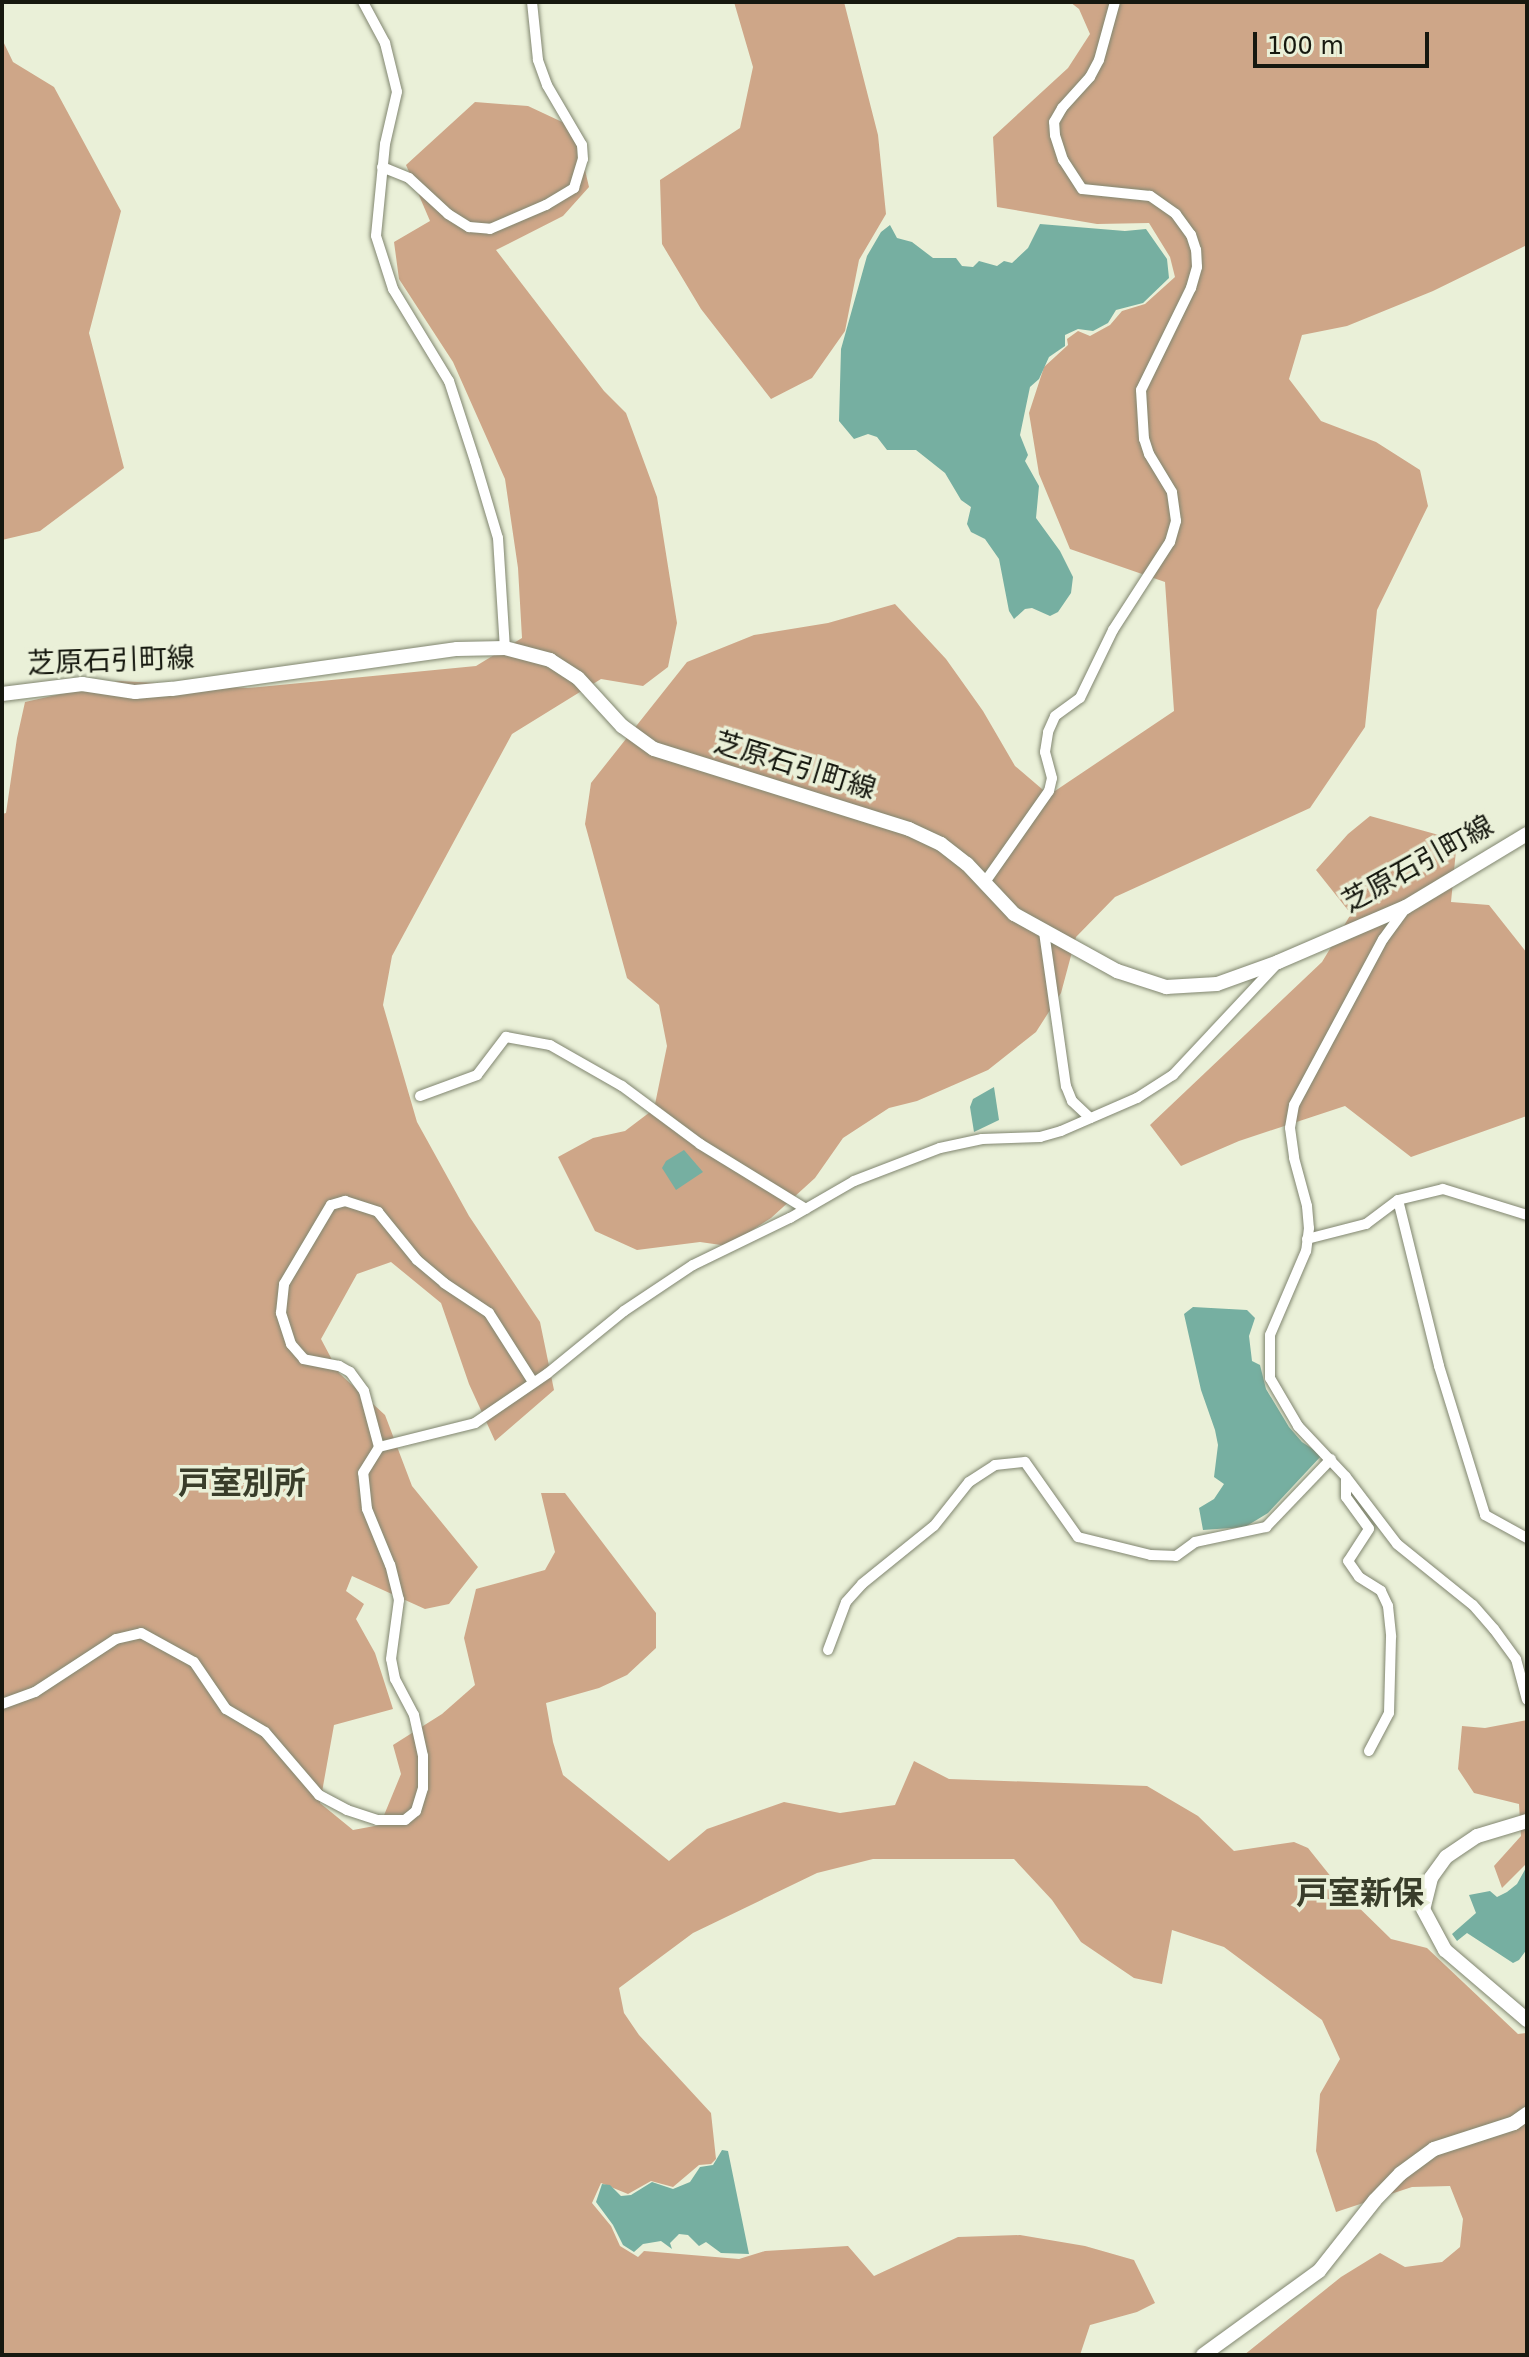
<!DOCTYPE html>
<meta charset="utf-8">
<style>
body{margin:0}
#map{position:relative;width:1529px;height:2357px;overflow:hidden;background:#eaf0d8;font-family:"DejaVu Sans","Noto Sans JP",sans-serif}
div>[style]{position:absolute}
.forest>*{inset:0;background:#cea688}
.water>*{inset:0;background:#76afa1}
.roads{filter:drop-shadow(0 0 2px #818670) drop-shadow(0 0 2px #818670)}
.minor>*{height:10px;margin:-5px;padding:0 5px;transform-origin:5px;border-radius:5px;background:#fff}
.tertiary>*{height:14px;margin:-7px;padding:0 7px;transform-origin:7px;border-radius:7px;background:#fff}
.secondary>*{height:14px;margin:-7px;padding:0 7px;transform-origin:7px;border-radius:7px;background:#fff}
span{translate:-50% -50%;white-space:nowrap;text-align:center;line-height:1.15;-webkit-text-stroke:7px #eaf0d8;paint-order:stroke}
.street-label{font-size:28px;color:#16180f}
.quarter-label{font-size:32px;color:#393d2a;font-weight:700}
.frame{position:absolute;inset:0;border:4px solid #16180f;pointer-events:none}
.scale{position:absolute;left:1253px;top:32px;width:176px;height:36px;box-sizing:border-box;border:4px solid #16180f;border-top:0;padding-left:10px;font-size:24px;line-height:28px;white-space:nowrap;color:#16180f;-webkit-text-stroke:6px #eaf0d8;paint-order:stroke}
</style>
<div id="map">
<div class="forest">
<i style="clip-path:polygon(734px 2px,844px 2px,878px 135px,886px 214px,859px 260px,845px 331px,812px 378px,771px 399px,701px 309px,662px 244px,660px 180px,740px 128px,753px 67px)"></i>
<i style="clip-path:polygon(1070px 2px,1527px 2px,1527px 245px,1433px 291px,1347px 326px,1302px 335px,1289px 379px,1321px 421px,1376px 442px,1420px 470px,1428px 506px,1377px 610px,1365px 727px,1310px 808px,1115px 897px,1076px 937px,1061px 993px,1036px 1032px,988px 1070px,917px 1101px,889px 1108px,843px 1138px,815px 1178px,771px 1218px,728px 1246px,700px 1242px,637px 1250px,595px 1231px,558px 1157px,593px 1138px,625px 1131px,654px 1109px,667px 1046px,659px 1005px,627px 978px,585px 824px,591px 783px,687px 662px,754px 635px,828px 623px,895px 604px,946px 659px,983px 711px,1015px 766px,1049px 795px,1174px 711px,1165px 582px,1070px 549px,1039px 474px,1029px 413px,1044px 367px,1068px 345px,1067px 339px,1078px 331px,1090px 336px,1110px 325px,1122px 311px,1145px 304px,1175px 277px,1170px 257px,1149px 223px,1097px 224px,997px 207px,993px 137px,1068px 68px,1090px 34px,1079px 9px)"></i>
<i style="clip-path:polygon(2px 39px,13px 62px,54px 87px,121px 211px,89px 333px,124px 468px,40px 531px,2px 540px)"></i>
<i style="clip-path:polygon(475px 102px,528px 106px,575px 128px,589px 187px,563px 216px,496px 250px,604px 391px,626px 413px,657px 497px,677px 623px,668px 667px,643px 686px,601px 679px,512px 734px,392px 956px,383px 1005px,417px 1122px,469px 1216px,540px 1322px,554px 1390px,495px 1441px,469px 1384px,441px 1303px,391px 1262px,357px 1274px,321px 1339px,339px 1373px,385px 1415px,412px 1486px,478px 1567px,449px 1604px,425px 1609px,352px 1576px,346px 1591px,364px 1604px,356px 1619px,375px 1653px,393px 1709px,334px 1725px,320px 1803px,353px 1830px,380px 1825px,401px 1774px,393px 1745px,442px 1714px,475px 1685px,464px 1638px,476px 1589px,545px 1570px,555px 1552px,541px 1493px,565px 1493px,656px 1613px,656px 1648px,627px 1675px,599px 1688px,546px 1703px,553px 1742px,563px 1775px,669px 1861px,707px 1829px,784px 1802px,840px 1813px,895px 1805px,914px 1761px,949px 1779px,1147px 1786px,1198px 1816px,1234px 1851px,1294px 1842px,1308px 1848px,1344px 1893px,1391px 1939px,1427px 1948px,1518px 2034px,1527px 2033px,1527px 2355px,1244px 2355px,1341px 2277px,1380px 2253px,1405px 2267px,1442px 2262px,1460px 2247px,1463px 2219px,1450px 2186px,1412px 2187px,1336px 2212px,1316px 2151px,1320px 2094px,1340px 2059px,1322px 2020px,1224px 1947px,1172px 1930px,1162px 1984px,1134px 1978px,1081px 1942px,1052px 1900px,1014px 1859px,873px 1859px,817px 1873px,693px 1933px,619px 1988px,624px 2013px,639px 2035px,711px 2113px,716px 2159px,711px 2164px,699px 2165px,673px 2187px,651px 2181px,628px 2194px,601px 2183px,592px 2203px,611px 2226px,620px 2246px,638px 2257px,644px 2251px,739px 2259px,765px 2251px,848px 2246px,874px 2276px,958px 2237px,1020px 2235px,1085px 2246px,1134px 2260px,1155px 2303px,1137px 2312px,1090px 2325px,1080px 2355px,2px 2355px,2px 814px,6px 813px,17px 738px,25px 702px,119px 681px,248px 688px,476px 666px,522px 638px,518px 568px,505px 479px,453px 362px,399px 279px,394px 242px,430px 221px,406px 165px)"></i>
<i style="clip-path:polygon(1370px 816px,1457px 840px,1451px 902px,1489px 905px,1527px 953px,1527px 1116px,1411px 1157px,1345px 1106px,1239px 1141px,1181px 1166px,1150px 1125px,1322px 962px,1351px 914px,1316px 870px,1348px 834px)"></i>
<i style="clip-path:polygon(1527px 1720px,1527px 1863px,1502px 1888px,1494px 1866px,1521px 1836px,1519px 1804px,1474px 1793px,1458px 1769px,1462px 1726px,1485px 1728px)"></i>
</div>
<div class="water">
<i style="clip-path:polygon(1040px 224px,1125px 231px,1146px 229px,1167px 259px,1169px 278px,1143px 303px,1116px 310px,1108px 323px,1093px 331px,1078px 329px,1065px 335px,1065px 346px,1049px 357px,1039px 379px,1030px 387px,1020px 435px,1028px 455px,1025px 461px,1039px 486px,1036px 518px,1060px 551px,1073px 577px,1071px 593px,1058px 612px,1050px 616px,1032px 608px,1025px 609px,1014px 619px,1009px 611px,999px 559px,985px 539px,971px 532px,967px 524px,971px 507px,961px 500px,945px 473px,916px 450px,887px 450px,877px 437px,868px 434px,854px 439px,839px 421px,841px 349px,867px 256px,881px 232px,890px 225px,897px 238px,912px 242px,933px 258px,956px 258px,962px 266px,973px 267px,979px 261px,997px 266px,1004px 261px,1012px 263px,1028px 248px)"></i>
<i style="clip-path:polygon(994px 1087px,999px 1120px,974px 1132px,970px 1107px,973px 1099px)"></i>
<i style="clip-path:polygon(684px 1150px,703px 1172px,676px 1190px,662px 1168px,666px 1161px)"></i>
<i style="clip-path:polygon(1193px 1307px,1247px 1310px,1255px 1318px,1249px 1336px,1252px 1361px,1260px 1365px,1266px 1389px,1289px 1427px,1302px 1442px,1322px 1455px,1268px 1513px,1245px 1527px,1203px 1530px,1199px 1508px,1214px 1499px,1224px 1484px,1214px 1477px,1218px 1445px,1215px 1430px,1201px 1390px,1184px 1314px)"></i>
<i style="clip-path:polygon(1527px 1866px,1527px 1949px,1519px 1960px,1513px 1963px,1467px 1933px,1457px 1941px,1452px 1934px,1476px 1913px,1469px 1895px,1490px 1891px,1497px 1897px,1507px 1892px,1517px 1884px)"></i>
<i style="clip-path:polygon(722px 2150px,728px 2151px,749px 2254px,721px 2253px,706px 2242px,699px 2246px,688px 2235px,679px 2234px,670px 2243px,672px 2249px,661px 2241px,643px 2244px,634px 2252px,623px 2245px,613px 2225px,596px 2202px,602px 2184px,610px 2185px,621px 2196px,631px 2195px,652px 2182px,673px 2189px,690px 2182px,700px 2167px,713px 2165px)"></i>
</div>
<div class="roads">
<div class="minor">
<i style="left:363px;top:2px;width:47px;rotate:61.8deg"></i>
<i style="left:385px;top:43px;width:50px;rotate:76.2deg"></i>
<i style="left:397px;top:92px;width:53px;rotate:103deg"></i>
<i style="left:385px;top:144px;width:92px;rotate:95.6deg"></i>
<i style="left:376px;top:236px;width:56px;rotate:72.2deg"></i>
<i style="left:393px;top:289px;width:108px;rotate:58.7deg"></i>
<i style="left:449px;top:381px;width:84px;rotate:72deg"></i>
<i style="left:475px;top:461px;width:80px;rotate:73.4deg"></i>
<i style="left:498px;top:538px;width:110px;rotate:86.4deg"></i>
<i style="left:382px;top:167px;width:29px;rotate:22deg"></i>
<i style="left:409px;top:178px;width:53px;rotate:42.7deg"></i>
<i style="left:448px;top:214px;width:25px;rotate:32deg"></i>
<i style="left:469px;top:227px;width:21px;rotate:5deg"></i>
<i style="left:490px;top:229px;width:61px;rotate:-23.2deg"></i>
<i style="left:546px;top:205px;width:33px;rotate:-31deg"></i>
<i style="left:574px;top:188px;width:30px;rotate:-73deg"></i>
<i style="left:583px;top:159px;width:14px;rotate:-94deg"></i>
<i style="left:582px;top:145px;width:69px;rotate:-120.3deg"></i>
<i style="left:547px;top:85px;width:27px;rotate:-110deg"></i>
<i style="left:538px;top:60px;width:58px;rotate:-95.9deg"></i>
<i style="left:985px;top:882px;width:111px;rotate:-54.9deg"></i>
<i style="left:1049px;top:791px;width:13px;rotate:-77deg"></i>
<i style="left:1052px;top:778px;width:27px;rotate:-105deg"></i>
<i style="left:1045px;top:752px;width:20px;rotate:-81deg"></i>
<i style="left:1048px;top:732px;width:17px;rotate:-66deg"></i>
<i style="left:1055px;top:716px;width:31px;rotate:-36deg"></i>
<i style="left:1080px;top:698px;width:76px;rotate:-64.1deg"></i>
<i style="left:1113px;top:630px;width:105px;rotate:-57.1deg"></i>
<i style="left:1170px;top:542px;width:22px;rotate:-74deg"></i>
<i style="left:1176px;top:521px;width:29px;rotate:-98deg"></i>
<i style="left:1172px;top:492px;width:44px;rotate:-121.2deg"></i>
<i style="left:1149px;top:454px;width:16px;rotate:-108deg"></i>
<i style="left:1144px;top:439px;width:49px;rotate:-93.5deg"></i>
<i style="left:1141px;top:390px;width:114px;rotate:-63.9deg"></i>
<i style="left:1191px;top:288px;width:22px;rotate:-74deg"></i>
<i style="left:1197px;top:267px;width:17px;rotate:-93deg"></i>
<i style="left:1196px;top:250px;width:16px;rotate:-108deg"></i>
<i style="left:1191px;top:235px;width:26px;rotate:-126deg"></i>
<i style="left:1176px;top:214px;width:32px;rotate:-145deg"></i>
<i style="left:1150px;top:196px;width:68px;rotate:-174.1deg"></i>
<i style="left:1082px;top:189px;width:35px;rotate:-123deg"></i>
<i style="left:1063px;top:160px;width:26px;rotate:-108deg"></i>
<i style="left:1055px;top:135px;width:13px;rotate:-94deg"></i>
<i style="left:1054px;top:122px;width:16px;rotate:-60deg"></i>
<i style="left:1062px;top:108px;width:42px;rotate:-47.9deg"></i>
<i style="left:1090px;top:77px;width:19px;rotate:-62deg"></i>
<i style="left:1099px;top:60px;width:60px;rotate:-74.6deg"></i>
<i style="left:1405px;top:909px;width:37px;rotate:126deg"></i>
<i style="left:1383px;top:939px;width:188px;rotate:118.2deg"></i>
<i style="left:1294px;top:1105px;width:23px;rotate:100deg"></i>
<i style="left:1290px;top:1128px;width:30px;rotate:82deg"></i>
<i style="left:1294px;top:1158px;width:50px;rotate:74.8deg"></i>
<i style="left:1307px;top:1206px;width:22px;rotate:85deg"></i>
<i style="left:1309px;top:1228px;width:23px;rotate:97deg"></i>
<i style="left:1306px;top:1251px;width:91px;rotate:113.2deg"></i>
<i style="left:1270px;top:1335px;width:43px;rotate:90deg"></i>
<i style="left:1270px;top:1378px;width:56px;rotate:59.7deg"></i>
<i style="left:1298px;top:1426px;width:70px;rotate:46.7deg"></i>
<i style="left:1346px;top:1477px;width:84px;rotate:52.7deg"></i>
<i style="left:1397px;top:1544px;width:97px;rotate:38.8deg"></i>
<i style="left:1473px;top:1605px;width:32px;rotate:49deg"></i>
<i style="left:1494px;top:1629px;width:37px;rotate:54deg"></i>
<i style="left:1516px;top:1659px;width:42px;rotate:75deg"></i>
<i style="left:1044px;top:932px;width:156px;rotate:81.9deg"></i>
<i style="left:1066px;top:1086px;width:16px;rotate:68deg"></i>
<i style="left:1072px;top:1101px;width:25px;rotate:43deg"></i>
<i style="left:420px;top:1096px;width:61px;rotate:-20.2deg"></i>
<i style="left:477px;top:1075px;width:48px;rotate:-52.7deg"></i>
<i style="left:506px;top:1037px;width:45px;rotate:10.3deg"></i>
<i style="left:550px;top:1045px;width:83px;rotate:29.7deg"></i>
<i style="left:622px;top:1086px;width:97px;rotate:36.6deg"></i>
<i style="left:700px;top:1144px;width:124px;rotate:31.5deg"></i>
<i style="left:1398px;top:1200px;width:171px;rotate:76.1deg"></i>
<i style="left:1439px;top:1366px;width:156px;rotate:72.8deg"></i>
<i style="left:1485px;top:1515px;width:48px;rotate:28.7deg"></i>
<i style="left:1307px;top:1239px;width:61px;rotate:-14.3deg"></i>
<i style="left:1366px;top:1224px;width:40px;rotate:-37deg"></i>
<i style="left:1398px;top:1200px;width:46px;rotate:-13.7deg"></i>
<i style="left:1443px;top:1189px;width:88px;rotate:17.2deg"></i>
<i style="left:379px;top:1447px;width:58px;rotate:-105deg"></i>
<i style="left:364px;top:1391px;width:24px;rotate:-126deg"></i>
<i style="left:350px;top:1372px;width:13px;rotate:-151deg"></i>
<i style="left:339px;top:1366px;width:36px;rotate:-169deg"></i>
<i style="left:304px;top:1359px;width:20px;rotate:-131deg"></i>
<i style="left:291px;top:1344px;width:33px;rotate:-108deg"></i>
<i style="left:281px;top:1313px;width:29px;rotate:-84deg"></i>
<i style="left:284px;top:1284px;width:92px;rotate:-59.3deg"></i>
<i style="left:331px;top:1205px;width:15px;rotate:-16deg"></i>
<i style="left:345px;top:1201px;width:35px;rotate:18deg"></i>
<i style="left:378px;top:1212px;width:62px;rotate:50.9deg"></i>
<i style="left:417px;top:1260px;width:35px;rotate:40deg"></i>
<i style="left:444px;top:1283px;width:54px;rotate:33.7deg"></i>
<i style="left:489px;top:1313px;width:82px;rotate:57.5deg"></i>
<i style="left:1346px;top:1479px;width:18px;rotate:90deg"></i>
<i style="left:1346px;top:1497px;width:39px;rotate:54deg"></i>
<i style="left:1369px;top:1529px;width:38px;rotate:123deg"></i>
<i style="left:1348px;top:1561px;width:19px;rotate:55deg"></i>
<i style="left:1359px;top:1577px;width:26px;rotate:32deg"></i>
<i style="left:1381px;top:1591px;width:17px;rotate:65deg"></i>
<i style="left:1388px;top:1606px;width:31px;rotate:84deg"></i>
<i style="left:1391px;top:1637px;width:76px;rotate:91.5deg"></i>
<i style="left:1389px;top:1713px;width:43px;rotate:117.8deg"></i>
<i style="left:828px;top:1650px;width:51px;rotate:-69.4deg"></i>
<i style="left:846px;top:1602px;width:24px;rotate:-48deg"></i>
<i style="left:862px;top:1584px;width:92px;rotate:-38.9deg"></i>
<i style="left:934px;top:1526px;width:56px;rotate:-51.5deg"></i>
<i style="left:969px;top:1482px;width:31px;rotate:-33deg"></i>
<i style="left:995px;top:1465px;width:30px;rotate:-6deg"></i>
<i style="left:1025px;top:1462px;width:92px;rotate:54.8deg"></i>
<i style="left:1078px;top:1537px;width:75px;rotate:13.9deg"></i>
<i style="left:1151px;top:1555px;width:25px;rotate:2deg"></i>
<i style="left:1176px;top:1556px;width:24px;rotate:-36deg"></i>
<i style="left:1195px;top:1542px;width:73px;rotate:-11.9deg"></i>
<i style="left:1266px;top:1527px;width:94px;rotate:-46.3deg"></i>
<i style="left:2px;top:1704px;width:35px;rotate:-20deg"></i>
<i style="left:35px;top:1692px;width:97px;rotate:-33.2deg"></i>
<i style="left:116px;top:1639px;width:26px;rotate:-13deg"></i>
<i style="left:141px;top:1633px;width:60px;rotate:28.7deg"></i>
<i style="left:194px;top:1662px;width:57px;rotate:55.8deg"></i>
<i style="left:226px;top:1709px;width:45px;rotate:30.5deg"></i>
<i style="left:265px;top:1732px;width:83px;rotate:49.4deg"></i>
<i style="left:319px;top:1795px;width:32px;rotate:28deg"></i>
<i style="left:347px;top:1810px;width:32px;rotate:18deg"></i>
<i style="left:377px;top:1820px;width:28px"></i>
<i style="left:405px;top:1820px;width:14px;rotate:-39deg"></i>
<i style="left:416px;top:1811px;width:24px;rotate:-73deg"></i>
<i style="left:423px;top:1788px;width:32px;rotate:-90deg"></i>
<i style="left:423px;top:1756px;width:42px;rotate:-102.4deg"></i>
<i style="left:414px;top:1715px;width:41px;rotate:-117.8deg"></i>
<i style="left:395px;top:1679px;width:20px;rotate:-101deg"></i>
<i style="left:391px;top:1659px;width:60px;rotate:-82.3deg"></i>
<i style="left:399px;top:1600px;width:36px;rotate:-104deg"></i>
<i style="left:390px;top:1565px;width:61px;rotate:-112.3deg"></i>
<i style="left:367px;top:1509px;width:36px;rotate:-96deg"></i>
<i style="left:363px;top:1473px;width:31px;rotate:-58deg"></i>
<i style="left:379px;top:1447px;width:99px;rotate:-14deg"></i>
<i style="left:475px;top:1423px;width:88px;rotate:-34.4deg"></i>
<i style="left:548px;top:1373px;width:98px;rotate:-39.2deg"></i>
<i style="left:624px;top:1311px;width:83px;rotate:-33.7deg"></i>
<i style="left:693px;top:1265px;width:108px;rotate:-25.9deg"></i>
<i style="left:790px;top:1218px;width:74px;rotate:-30deg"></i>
<i style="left:854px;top:1181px;width:92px;rotate:-21deg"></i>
<i style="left:940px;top:1148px;width:43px;rotate:-12.1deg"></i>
<i style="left:982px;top:1139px;width:58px;rotate:-2deg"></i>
<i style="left:1040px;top:1137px;width:22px;rotate:-16deg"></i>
<i style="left:1061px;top:1131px;width:83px;rotate:-23.5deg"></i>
<i style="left:1137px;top:1098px;width:43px;rotate:-32.6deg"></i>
<i style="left:1173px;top:1075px;width:152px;rotate:-46.9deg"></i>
</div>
<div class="tertiary">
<i style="left:1527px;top:1821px;width:52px;rotate:163.3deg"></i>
<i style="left:1477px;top:1836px;width:37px;rotate:146deg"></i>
<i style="left:1446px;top:1857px;width:26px;rotate:126deg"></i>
<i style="left:1431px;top:1878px;width:32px;rotate:104deg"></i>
<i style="left:1423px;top:1909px;width:47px;rotate:61.8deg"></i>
<i style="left:1445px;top:1950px;width:108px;rotate:40.5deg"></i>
<i style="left:1203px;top:2355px;width:143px;rotate:-35.9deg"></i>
<i style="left:1319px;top:2271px;width:90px;rotate:-51.7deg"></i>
<i style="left:1375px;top:2200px;width:36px;rotate:-46deg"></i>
<i style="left:1400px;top:2174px;width:42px;rotate:-36.3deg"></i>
<i style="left:1434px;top:2149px;width:84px;rotate:-18deg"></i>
<i style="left:1514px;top:2123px;width:16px;rotate:-35deg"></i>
</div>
<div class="secondary">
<i style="left:2px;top:694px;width:81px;rotate:-7.1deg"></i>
<i style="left:82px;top:684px;width:54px;rotate:8.6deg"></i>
<i style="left:135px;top:692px;width:37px;rotate:-5deg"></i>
<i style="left:172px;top:689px;width:288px;rotate:-8deg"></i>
<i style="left:457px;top:649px;width:48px;rotate:-1.2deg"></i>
<i style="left:505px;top:648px;width:47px;rotate:14.9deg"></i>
<i style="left:550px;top:660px;width:33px;rotate:33deg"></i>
<i style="left:578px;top:678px;width:65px;rotate:47.5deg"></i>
<i style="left:622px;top:726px;width:39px;rotate:36deg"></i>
<i style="left:654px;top:749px;width:267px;rotate:17.4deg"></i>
<i style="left:909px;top:829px;width:35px;rotate:25deg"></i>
<i style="left:941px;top:844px;width:33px;rotate:38deg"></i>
<i style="left:967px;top:864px;width:69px;rotate:46.8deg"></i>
<i style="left:1014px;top:914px;width:118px;rotate:29deg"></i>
<i style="left:1117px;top:971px;width:52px;rotate:18.1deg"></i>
<i style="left:1166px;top:987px;width:51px;rotate:-3.4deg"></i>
<i style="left:1217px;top:984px;width:65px;rotate:-19.8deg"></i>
<i style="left:1278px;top:962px;width:139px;rotate:-23.3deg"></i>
<i style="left:1406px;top:907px;width:141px;rotate:-31.1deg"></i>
</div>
</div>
<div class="street-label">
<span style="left:111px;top:661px;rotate:-2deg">芝原石引町線</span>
<span style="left:795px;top:766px;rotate:17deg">芝原石引町線</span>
<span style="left:1418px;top:864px;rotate:-29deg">芝原石引町線</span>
</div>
<div class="quarter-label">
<span style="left:242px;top:1483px">戸室別所</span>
<span style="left:1360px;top:1893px">戸室新保</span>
</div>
<div class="frame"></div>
<div class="scale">100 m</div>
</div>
